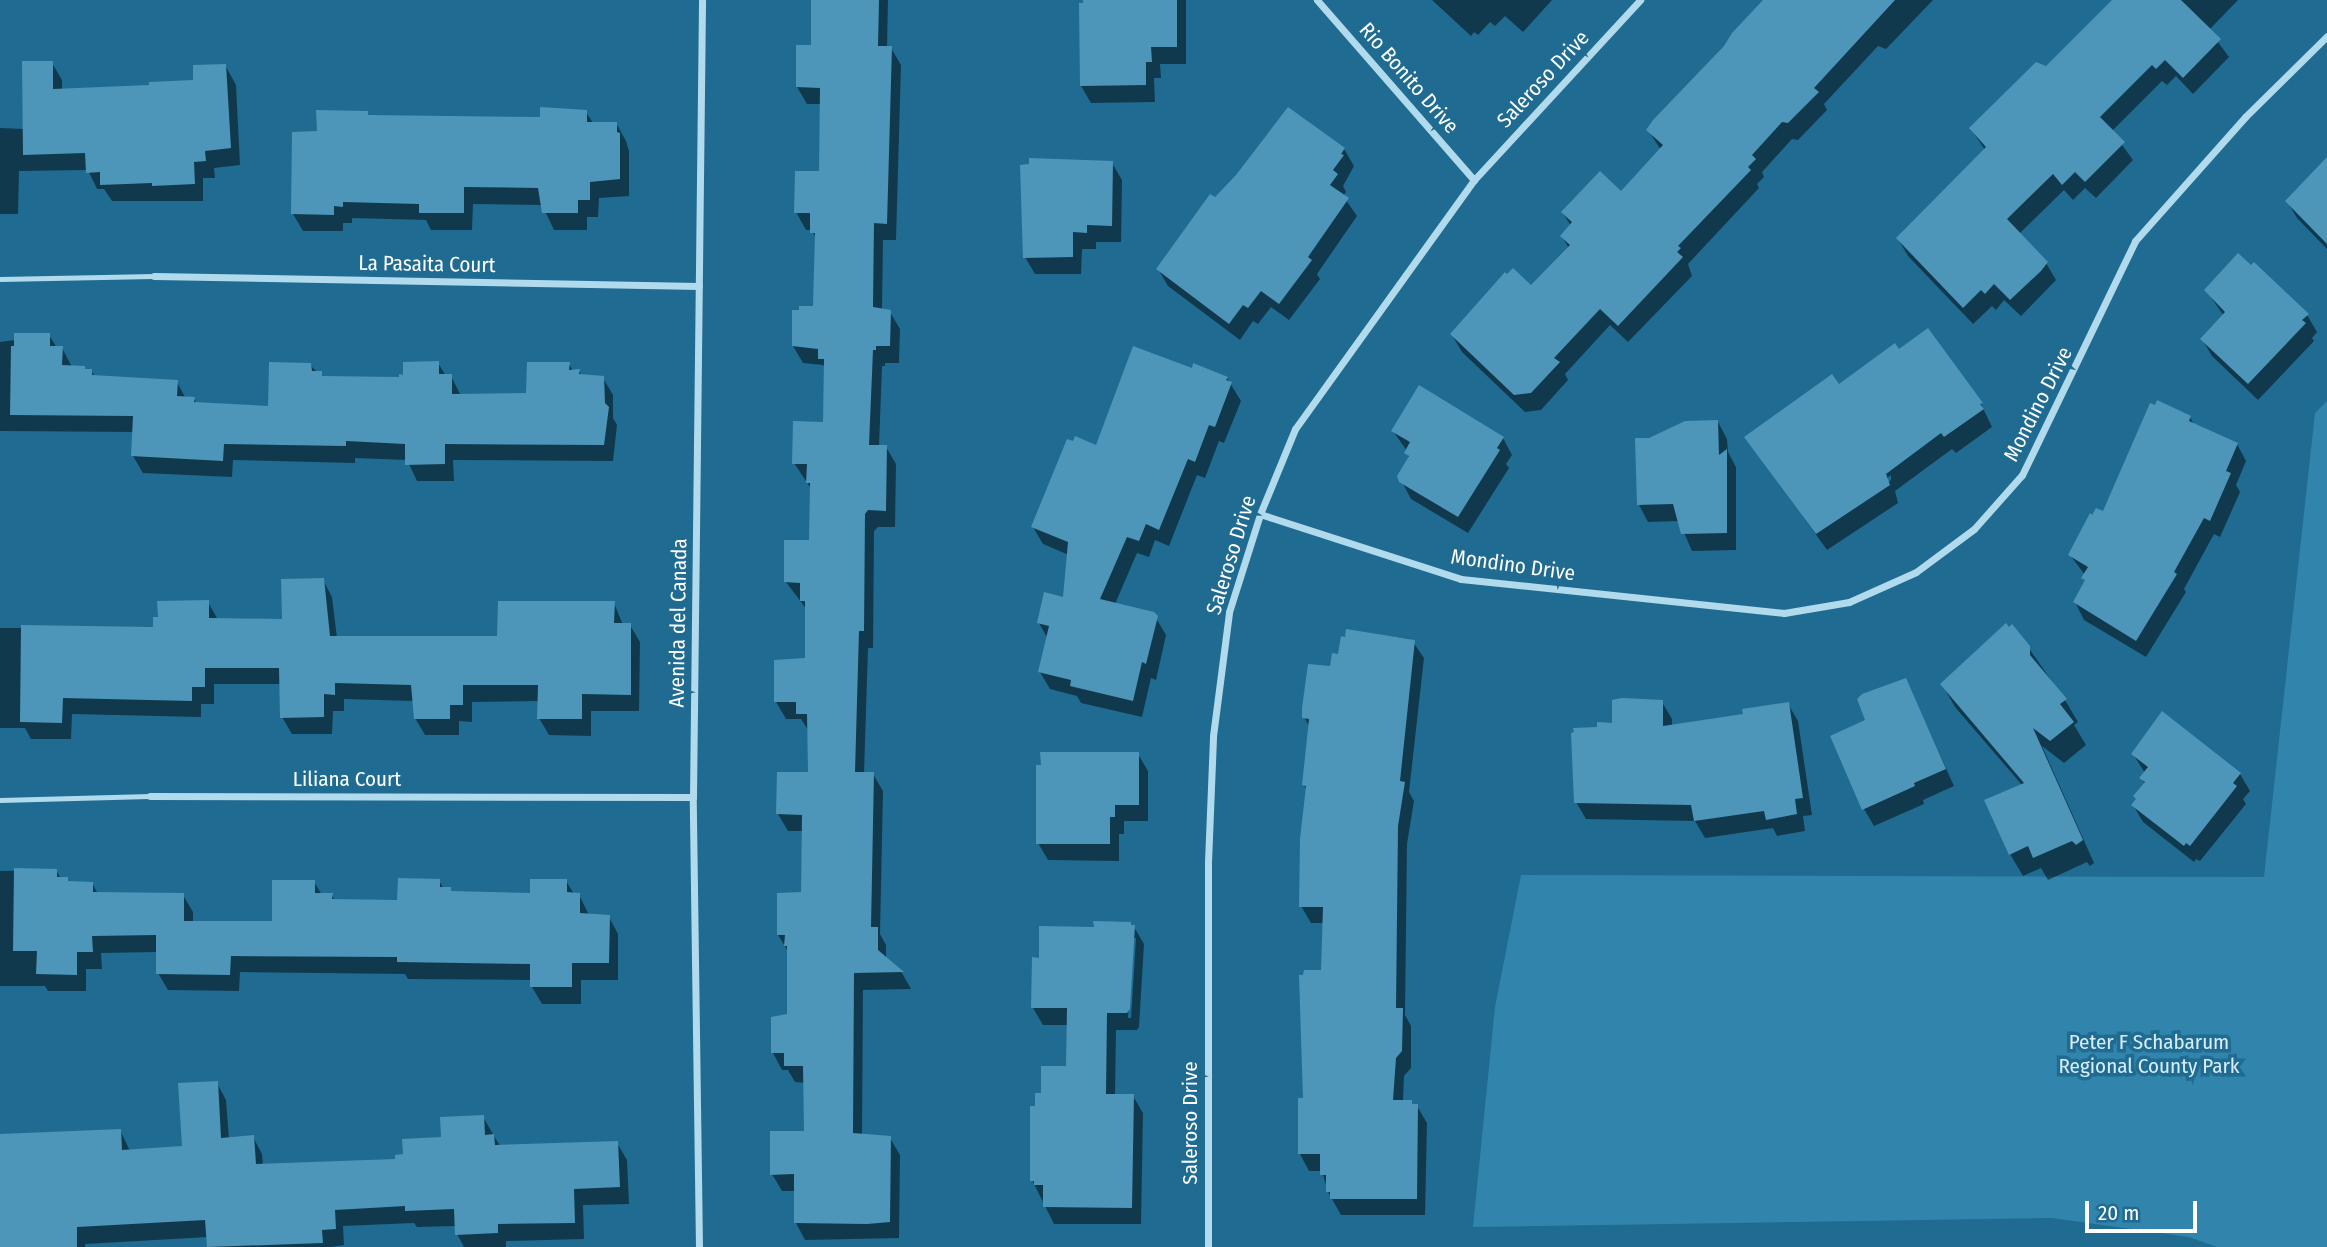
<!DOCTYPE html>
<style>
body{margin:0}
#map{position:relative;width:2327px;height:1247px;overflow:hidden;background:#206b91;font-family:"Fira Sans Condensed",sans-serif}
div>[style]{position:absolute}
.green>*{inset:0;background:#3185ac}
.shadow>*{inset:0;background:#0007}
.building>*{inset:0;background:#4d96b9}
.lane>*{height:5px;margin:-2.5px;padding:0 2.5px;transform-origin:2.5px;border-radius:2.5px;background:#b1daed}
.street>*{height:7px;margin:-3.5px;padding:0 3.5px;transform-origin:3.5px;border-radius:3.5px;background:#b1daed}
span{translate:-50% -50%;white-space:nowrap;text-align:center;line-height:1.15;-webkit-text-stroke:7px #206b91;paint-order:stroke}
.street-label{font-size:21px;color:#fff}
.park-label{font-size:21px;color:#d7eef9}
.scale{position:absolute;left:2085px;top:1201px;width:112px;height:32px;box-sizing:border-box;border:4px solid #fff;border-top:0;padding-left:9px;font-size:21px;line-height:24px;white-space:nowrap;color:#fff;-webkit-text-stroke:5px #206b91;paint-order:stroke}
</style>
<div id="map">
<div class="green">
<i style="clip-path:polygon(2327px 401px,2327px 1247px,2217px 1247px,2189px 1237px,2052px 1218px,1473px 1227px,1495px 1007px,1521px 875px,2264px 877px,2315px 413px)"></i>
</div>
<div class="shadow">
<i style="clip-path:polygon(810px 0,888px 0,887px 48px,891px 48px,901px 65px,896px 240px,883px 240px,882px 311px,890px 312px,900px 329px,899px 363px,885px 363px,885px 366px,882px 366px,879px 447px,886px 447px,896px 464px,895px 527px,878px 527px,874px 531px,873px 648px,868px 648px,864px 774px,873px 774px,883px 791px,880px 934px,886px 945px,886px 960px,902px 973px,911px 989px,863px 990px,862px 1135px,890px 1138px,900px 1155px,899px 1238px,805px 1240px,796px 1223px,796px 1191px,782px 1191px,772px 1174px,806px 1133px,805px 1083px,795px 1082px,788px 1070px,782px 1070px,773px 1053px,789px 1016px,789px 953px,778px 935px,803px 894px,803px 831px,788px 831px,778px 814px,810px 774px,808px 730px,801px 719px,786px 719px,776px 702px,807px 660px,807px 610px,786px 582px,811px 542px,812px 490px,794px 463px,824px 423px,826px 369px,823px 365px,803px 363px,793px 346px,815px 308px,817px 241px,812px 230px,806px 230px,796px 212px,821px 173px,822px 104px,807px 104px,797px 87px,813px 47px,813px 2px)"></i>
<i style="clip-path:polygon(1085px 0,1186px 0,1186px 64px,1160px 64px,1161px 78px,1154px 78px,1155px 102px,1091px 103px,1081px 86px)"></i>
<i style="clip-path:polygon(1432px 0,1552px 0,1523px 32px,1505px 16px,1495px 26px,1490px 22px,1478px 35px,1474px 32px,1471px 36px)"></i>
<i style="clip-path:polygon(1765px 0,1933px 0,1886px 49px,1878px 46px,1824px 104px,1827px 110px,1798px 140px,1792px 139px,1762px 172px,1764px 177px,1757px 184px,1759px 188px,1688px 264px,1692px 276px,1628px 342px,1610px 325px,1565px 374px,1568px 380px,1541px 410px,1525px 412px,1462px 352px,1452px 335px,1531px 288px,1569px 249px,1562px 236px,1571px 226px,1563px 213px,1621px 194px,1661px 150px,1648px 130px,1726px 48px)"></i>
<i style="clip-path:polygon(2113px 0,2238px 0,2209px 30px,2229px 57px,2193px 94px,2176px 76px,2167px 85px,2162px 81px,2112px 131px,2133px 160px,2096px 198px,2085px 188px,2073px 200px,2064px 190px,2019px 234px,2046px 263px,2056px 280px,2021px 316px,2004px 300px,1996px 310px,1992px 306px,1973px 324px,1908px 256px,1898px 239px,1985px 150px,1971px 129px,2046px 68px)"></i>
<i style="clip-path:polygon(52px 63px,62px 80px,62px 90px,151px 87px,195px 82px,225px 65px,236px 85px,240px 165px,214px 168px,215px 178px,203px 178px,203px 201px,112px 201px,104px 189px,97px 189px,88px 170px,19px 171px,18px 214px,0 214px,0 128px,24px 129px)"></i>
<i style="clip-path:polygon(542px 108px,586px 112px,593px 123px,616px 123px,626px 141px,629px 151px,629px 196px,599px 198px,598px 217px,587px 217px,587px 230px,554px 230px,542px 205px,473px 204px,472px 230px,431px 230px,426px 220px,352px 218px,352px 223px,343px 223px,343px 231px,303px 231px,293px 214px,318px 133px,367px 113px,369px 117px,542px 118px)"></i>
<i style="clip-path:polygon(1344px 149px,1354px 166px,1343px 186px,1346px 192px,1343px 196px,1357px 216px,1317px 274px,1320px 279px,1289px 320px,1271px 307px,1258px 324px,1253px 321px,1240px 340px,1168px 286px,1158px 269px,1216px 200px)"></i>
<i style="clip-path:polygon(2327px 160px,2327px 249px,2297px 218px,2287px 201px)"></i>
<i style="clip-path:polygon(1112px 163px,1122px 180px,1121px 242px,1096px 242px,1096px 249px,1082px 249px,1081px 274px,1035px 274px,1025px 257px)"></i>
<i style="clip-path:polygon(2251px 268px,2307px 315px,2317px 332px,2312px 338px,2314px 341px,2258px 400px,2212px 356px,2202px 339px,2224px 316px,2206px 290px)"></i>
<i style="clip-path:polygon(evenodd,1927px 330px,1981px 404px,1992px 427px,1956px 453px,1952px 449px,1895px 491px,1898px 503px,1827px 550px,1746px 437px,1898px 352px,1927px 330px,1891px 475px,1891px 480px,1882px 488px,1879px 485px,1891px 475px)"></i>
<i style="clip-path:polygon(49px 335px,57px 348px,62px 348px,72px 367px,91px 370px,95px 377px,177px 382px,186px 399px,194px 399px,197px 404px,269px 408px,310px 365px,323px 378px,401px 379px,438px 363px,446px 376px,451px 376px,461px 396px,528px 395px,569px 364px,573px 371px,579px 371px,582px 376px,603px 378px,613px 395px,613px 418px,617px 425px,613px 461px,453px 460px,454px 481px,417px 481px,407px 460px,355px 458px,355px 463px,233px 460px,232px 477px,143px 473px,133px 456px,134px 432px,0 431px,0 342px)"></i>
<i style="clip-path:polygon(1193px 370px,1227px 378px,1241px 401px,1224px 443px,1219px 441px,1205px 478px,1197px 475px,1169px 546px,1155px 540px,1149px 557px,1137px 553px,1115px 604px,1153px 613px,1166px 635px,1156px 680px,1151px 678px,1142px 717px,1081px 703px,1077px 696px,1050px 689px,1040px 672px,1048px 639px,1039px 623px,1065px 599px,1069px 555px,1043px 544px,1033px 527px,1097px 447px)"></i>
<i style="clip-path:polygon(2190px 417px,2194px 425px,2237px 444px,2246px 461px,2236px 485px,2240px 492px,2220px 537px,2214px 534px,2184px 589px,2186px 592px,2146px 657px,2084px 620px,2075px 602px,2086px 583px,2085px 575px,2070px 555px,2091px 516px,2104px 514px)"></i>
<i style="clip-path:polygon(1718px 422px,1727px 439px,1728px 452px,1736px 467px,1736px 550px,1692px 551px,1679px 521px,1648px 522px,1639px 505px,1649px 440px)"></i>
<i style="clip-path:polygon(1393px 431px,1503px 438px,1512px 455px,1506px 464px,1509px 468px,1468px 533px,1411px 499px,1399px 476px,1409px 459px,1407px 451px)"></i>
<i style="clip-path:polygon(323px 580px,332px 597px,337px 638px,499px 637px,614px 603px,623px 625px,630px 625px,640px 642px,639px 711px,591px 711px,591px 736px,549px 735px,539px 718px,539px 701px,472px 702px,472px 722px,459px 721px,459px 735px,425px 735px,415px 718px,414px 701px,344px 699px,344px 711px,333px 711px,332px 734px,292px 734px,282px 717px,281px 684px,214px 684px,214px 704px,201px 704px,201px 717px,72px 714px,71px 739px,31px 739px,25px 728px,0 728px,0 628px,155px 628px,208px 602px,218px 620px,284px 621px)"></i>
<i style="clip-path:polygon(1348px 631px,1411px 639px,1424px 658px,1409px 792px,1414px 801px,1407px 844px,1405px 1015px,1411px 1026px,1411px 1068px,1404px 1076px,1403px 1101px,1417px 1106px,1427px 1123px,1425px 1215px,1341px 1215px,1328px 1192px,1322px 1171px,1309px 1171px,1300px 1154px,1323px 972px,1324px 923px,1311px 923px,1301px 906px,1308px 792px,1304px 785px,1310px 728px,1304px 717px,1340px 656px)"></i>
<i style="clip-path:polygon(2028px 647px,2065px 700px,2078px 722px,2074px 725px,2086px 745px,2064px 763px,2042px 746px,2094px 863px,2090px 866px,2087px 862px,2048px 880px,2041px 868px,2023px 876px,2010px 854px,2022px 785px,1955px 707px,1942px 684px)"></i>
<i style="clip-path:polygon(1906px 680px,1954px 786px,1923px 800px,1924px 804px,1874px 826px,1864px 809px,1868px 721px,1863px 696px)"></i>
<i style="clip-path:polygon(1662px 702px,1672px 719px,1672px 726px,1745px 716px,1788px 704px,1798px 721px,1812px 815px,1803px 816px,1805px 831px,1777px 836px,1773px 828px,1705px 838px,1695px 821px,1586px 819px,1576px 802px,1599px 729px)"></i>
<i style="clip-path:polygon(1138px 754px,1148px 771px,1148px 821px,1124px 821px,1124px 834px,1119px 834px,1119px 861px,1048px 860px,1038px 843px)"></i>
<i style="clip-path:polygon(2133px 754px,2240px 774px,2250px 791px,2243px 799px,2246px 804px,2200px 861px,2196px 859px,2194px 862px,2143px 822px,2133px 805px,2145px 784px,2141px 778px,2145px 773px)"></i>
<i style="clip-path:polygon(56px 870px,61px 879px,67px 879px,70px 883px,92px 883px,98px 894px,183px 895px,193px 912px,193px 923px,274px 923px,314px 882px,322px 895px,332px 895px,335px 901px,399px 902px,439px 881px,444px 889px,452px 893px,532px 895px,566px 881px,574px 894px,579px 895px,589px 915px,609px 917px,618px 934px,618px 980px,581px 980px,581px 1004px,542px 1004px,532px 987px,532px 980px,408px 979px,405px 974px,240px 972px,239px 991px,168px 990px,158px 973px,158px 952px,101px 953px,102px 969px,86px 969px,86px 991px,48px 991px,45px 986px,0 986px,0 871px)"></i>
<i style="clip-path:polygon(evenodd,1134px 927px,1144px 944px,1139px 1027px,1137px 1030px,1116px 1030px,1115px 1095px,1133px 1096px,1143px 1113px,1141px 1224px,1054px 1224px,1032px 1180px,1037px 1107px,1042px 1095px,1068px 1068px,1068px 1025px,1043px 1025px,1033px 1008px,1041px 960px,1134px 927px,1132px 938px,1136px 938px,1131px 1018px,1128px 1018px,1132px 938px)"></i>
<i style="clip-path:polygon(217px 1083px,226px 1100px,229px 1139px,253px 1137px,262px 1154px,263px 1165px,397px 1160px,483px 1117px,500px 1146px,617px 1143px,627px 1160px,629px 1204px,583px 1205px,584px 1239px,506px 1241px,506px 1247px,464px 1247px,457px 1234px,456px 1226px,417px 1227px,414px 1223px,343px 1226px,344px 1245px,331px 1247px,209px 1247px,208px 1237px,85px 1244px,85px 1247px,0 1247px,0 1143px,120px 1130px,130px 1151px,184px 1148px)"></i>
</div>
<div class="building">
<i style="clip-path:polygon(811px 0,879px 0,878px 46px,892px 46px,887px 224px,874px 223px,873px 307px,891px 310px,890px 346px,876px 346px,876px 350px,873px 350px,869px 445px,887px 445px,886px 511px,868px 510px,865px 514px,864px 631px,859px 631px,855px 772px,874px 772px,871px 927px,878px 927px,878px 950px,904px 972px,854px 973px,853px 1133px,891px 1136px,890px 1222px,867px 1224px,794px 1223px,794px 1174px,770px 1175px,770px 1131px,804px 1131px,803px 1066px,784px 1066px,784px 1053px,771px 1053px,771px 1017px,787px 1014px,787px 946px,784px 946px,785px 935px,777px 935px,777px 893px,801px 892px,802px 815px,776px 814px,777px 772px,808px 772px,807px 714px,796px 714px,796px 702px,774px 702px,774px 660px,805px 658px,805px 601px,800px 601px,800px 583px,784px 582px,784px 540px,809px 540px,810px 483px,806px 483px,807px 464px,792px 464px,793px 421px,823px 422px,824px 359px,818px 359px,818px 349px,792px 346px,792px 310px,799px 310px,799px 306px,813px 306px,815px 233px,810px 233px,810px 213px,794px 213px,795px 171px,819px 171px,820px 88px,796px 87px,796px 45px,811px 45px)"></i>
<i style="clip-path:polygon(1083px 0,1177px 0,1177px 47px,1151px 47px,1152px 62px,1146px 62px,1146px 85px,1080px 86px,1079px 3px,1083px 3px)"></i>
<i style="clip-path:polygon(1763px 0,1895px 0,1814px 88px,1819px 92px,1788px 123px,1782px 122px,1752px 155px,1756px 159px,1748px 167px,1751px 170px,1678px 246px,1681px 248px,1677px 252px,1683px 257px,1618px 326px,1600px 309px,1554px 358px,1560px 362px,1531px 393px,1514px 395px,1450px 334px,1505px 272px,1507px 274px,1513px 268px,1531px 285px,1570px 245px,1560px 236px,1572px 222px,1561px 212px,1600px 171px,1621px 191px,1663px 145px,1646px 130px,1653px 120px,1724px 46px,1732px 33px)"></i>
<i style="clip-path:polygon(2112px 0,2181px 0,2221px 39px,2183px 78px,2165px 60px,2156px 69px,2152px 65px,2100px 117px,2125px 142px,2085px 182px,2075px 172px,2062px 185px,2053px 174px,2007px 219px,2048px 262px,2041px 271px,2010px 300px,1994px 284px,1985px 294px,1981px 290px,1963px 308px,1896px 238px,1986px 147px,1969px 128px,2036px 62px,2046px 66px)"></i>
<i style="clip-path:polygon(22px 61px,53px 61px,53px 89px,149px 85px,149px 82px,193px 80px,193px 65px,226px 64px,231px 148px,205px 151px,206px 161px,194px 162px,195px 184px,152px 186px,152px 183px,100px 185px,100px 172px,86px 173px,85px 153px,23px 155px)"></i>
<i style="clip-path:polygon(540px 107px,587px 110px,587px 122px,617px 122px,617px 132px,620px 133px,620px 179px,590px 182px,590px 200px,578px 200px,578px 213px,542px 213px,538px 188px,464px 187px,464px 213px,419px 213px,419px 204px,343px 202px,343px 207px,334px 206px,334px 215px,291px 214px,292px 132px,317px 131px,316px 110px,368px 111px,368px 115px,540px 117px)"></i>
<i style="clip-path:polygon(1288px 107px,1345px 148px,1341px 154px,1344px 155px,1333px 170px,1338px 174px,1330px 185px,1349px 198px,1308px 257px,1312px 260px,1279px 304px,1261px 291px,1248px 308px,1243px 305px,1229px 324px,1156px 269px,1210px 194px,1215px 197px,1236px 175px)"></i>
<i style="clip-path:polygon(2327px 157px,2327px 244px,2285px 201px)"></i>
<i style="clip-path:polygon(1029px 158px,1113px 161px,1112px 226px,1087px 225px,1087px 233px,1073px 232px,1073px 257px,1023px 258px,1020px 165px,1029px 164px)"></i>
<i style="clip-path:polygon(2238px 253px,2251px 265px,2254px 262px,2309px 314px,2302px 320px,2306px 323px,2248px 384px,2200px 339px,2225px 312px,2204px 290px)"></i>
<i style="clip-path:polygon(1928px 328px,1983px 403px,1980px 404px,1984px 409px,1944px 437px,1941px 433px,1886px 474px,1890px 485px,1816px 534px,1744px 437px,1832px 374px,1839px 384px,1895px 343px,1899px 349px)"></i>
<i style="clip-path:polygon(14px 333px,50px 333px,50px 346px,63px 346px,62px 365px,85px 366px,85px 369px,92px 369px,92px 375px,178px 380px,177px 396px,195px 397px,194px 402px,268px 406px,269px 362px,311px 363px,312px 371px,322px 371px,322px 376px,399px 377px,399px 374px,403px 375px,403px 362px,439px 361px,439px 374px,452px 374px,452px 394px,526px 393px,527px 362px,570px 362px,569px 370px,580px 369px,579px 374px,604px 376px,605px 403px,609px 407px,604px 445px,445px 444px,445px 464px,405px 465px,405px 444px,346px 441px,346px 446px,224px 444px,223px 461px,131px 456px,133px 416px,10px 415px,11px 346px,14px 346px)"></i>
<i style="clip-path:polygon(1133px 346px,1192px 368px,1193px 363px,1228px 377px,1226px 380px,1232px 382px,1215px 427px,1209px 425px,1195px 462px,1188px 459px,1159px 530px,1146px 524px,1139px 541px,1127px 537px,1100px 599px,1154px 612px,1158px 616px,1146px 664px,1142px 662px,1133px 701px,1070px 686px,1071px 680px,1038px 672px,1049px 626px,1037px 623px,1044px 592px,1063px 597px,1068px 542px,1031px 527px,1067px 439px,1073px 441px,1075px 436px,1096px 445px)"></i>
<i style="clip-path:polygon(1419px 385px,1504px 437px,1497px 448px,1500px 450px,1458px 517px,1399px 482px,1397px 476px,1409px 456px,1404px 453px,1410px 442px,1391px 431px)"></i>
<i style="clip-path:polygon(2157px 400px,2191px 416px,2189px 421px,2238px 443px,2226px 471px,2231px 473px,2210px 521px,2204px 518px,2174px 572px,2177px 574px,2136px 641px,2073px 602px,2085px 580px,2081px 578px,2088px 567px,2068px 555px,2090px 513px,2092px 515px,2096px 508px,2103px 511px,2150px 403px,2155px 405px)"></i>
<i style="clip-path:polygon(1718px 420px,1719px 455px,1727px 449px,1727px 533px,1681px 534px,1673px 504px,1637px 505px,1635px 438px,1649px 438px,1685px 421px)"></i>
<i style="clip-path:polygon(324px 578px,330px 636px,497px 636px,498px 601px,615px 601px,614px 623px,631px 623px,631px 695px,582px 694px,582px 719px,537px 719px,538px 685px,463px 685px,463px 705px,450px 705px,450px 719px,414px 719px,411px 685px,335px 683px,335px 695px,324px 694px,324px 717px,280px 718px,279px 668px,205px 668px,205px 687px,192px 687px,192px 701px,63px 698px,62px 723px,20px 722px,21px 625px,153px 627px,153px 617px,158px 617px,157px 601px,209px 600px,209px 618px,282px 619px,281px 579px)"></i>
<i style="clip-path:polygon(2006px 623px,2009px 627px,2012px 624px,2030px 646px,2030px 655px,2067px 699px,2060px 704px,2074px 722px,2050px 741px,2033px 728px,2083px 840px,2076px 845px,2072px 841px,2033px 858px,2028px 846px,2009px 855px,1984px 800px,2024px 783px,1940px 684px)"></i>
<i style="clip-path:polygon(1346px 629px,1415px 640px,1400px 781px,1405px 782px,1398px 826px,1396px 1008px,1403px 1008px,1402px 1051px,1396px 1058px,1393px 1100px,1412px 1100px,1412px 1104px,1418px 1104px,1417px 1199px,1330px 1199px,1330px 1192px,1326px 1192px,1326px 1175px,1320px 1175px,1320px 1154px,1298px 1154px,1298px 1098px,1303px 1098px,1299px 975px,1303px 975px,1304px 970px,1321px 970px,1323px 907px,1299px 907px,1300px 839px,1306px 786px,1302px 785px,1309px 719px,1302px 718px,1302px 708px,1308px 664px,1330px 666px,1332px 653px,1338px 654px,1341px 636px,1345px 637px)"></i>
<i style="clip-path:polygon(1906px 678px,1946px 769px,1914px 783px,1915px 786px,1862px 810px,1830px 736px,1865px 720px,1857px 699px,1862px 694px)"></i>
<i style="clip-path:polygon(1622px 698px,1663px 700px,1663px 726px,1743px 714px,1742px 709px,1789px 702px,1803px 798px,1795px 799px,1797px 814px,1766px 820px,1764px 811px,1694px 821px,1691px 805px,1574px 803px,1571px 733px,1574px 732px,1573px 728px,1597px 727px,1597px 722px,1612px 723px,1612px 700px)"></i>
<i style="clip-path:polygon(2162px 711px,2241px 773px,2233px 783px,2237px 786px,2190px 846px,2186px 843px,2184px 846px,2131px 805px,2136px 799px,2133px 796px,2145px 782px,2139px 778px,2148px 767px,2131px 754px)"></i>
<i style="clip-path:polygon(1040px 752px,1139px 752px,1139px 805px,1115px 805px,1115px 817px,1110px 817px,1110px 844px,1036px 844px,1036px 765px,1041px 765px)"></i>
<i style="clip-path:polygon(14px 868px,57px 869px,57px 877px,68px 877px,68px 881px,93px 882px,93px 892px,184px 893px,184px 921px,272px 921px,272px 880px,315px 880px,315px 893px,333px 893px,332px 899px,397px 900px,398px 878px,440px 879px,440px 887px,451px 887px,451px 891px,530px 893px,530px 879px,567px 879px,567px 892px,580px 893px,580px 913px,610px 915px,609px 963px,572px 963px,572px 987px,530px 987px,530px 964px,397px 962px,397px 957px,231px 956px,230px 975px,156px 974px,156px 935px,92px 936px,93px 952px,77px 952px,77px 975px,36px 974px,37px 951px,13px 951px)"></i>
<i style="clip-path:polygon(1093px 921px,1131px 922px,1131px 925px,1135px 925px,1130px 1009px,1127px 1013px,1107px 1013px,1106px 1094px,1134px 1094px,1132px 1208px,1043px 1207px,1043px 1185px,1034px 1185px,1034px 1181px,1030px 1181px,1030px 1106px,1035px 1106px,1035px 1093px,1041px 1093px,1041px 1066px,1066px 1066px,1067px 1008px,1031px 1008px,1032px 957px,1039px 958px,1039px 926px,1094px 927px)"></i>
<i style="clip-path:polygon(218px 1081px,221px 1138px,254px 1135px,256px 1164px,395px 1159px,395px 1155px,403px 1154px,402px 1139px,441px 1137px,440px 1117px,484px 1115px,485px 1135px,494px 1134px,495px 1145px,618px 1141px,620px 1187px,574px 1189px,575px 1223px,498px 1224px,498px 1233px,455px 1235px,454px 1209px,405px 1211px,405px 1206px,335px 1210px,336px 1229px,322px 1230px,323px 1243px,207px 1247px,205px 1220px,77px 1227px,77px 1247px,0 1247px,0 1134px,121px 1129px,122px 1150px,182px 1146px,178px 1083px)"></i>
</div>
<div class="lane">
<i style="left:0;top:279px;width:154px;rotate:-1.1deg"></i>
<i style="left:0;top:800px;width:150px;rotate:-1.5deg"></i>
</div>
<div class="street">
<i style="left:1317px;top:0;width:239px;rotate:48.9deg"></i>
<i style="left:154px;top:276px;width:545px;rotate:1.05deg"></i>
<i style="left:1260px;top:514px;width:211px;rotate:17.9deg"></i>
<i style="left:1461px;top:579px;width:325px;rotate:6deg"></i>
<i style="left:1784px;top:613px;width:66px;rotate:-9.6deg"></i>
<i style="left:1849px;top:602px;width:73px;rotate:-24.1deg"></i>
<i style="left:1916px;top:572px;width:72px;rotate:-36.6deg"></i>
<i style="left:1974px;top:529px;width:72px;rotate:-48.4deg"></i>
<i style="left:2022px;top:475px;width:260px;rotate:-64.2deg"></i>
<i style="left:2135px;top:241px;width:166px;rotate:-48.4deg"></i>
<i style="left:2245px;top:117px;width:115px;rotate:-44.6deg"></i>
<i style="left:150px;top:796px;width:543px;rotate:0.11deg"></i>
<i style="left:699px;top:1247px;width:450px;rotate:-90.8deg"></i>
<i style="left:693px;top:797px;width:797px;rotate:-89.35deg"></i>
<i style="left:1208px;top:1247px;width:385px;rotate:-90deg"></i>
<i style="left:1208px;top:862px;width:126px;rotate:-87.7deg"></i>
<i style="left:1213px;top:736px;width:125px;rotate:-82.6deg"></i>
<i style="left:1229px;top:612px;width:103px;rotate:-72.4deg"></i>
<i style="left:1260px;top:514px;width:92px;rotate:-67.6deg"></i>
<i style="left:1295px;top:429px;width:307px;rotate:-54.3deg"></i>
<i style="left:1474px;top:180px;width:245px;rotate:-47.3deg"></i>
</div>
<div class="street-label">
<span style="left:1409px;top:78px;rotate:49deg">Rio Bonito Drive</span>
<span style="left:1543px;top:79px;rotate:-47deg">Saleroso Drive</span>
<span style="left:427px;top:264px;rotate:1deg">La Pasaita Court</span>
<span style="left:2038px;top:404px;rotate:-63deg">Mondino Drive</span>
<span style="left:1231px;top:555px;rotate:-73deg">Saleroso Drive</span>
<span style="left:1513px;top:565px;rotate:8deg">Mondino Drive</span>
<span style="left:678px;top:623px;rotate:-89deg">Avenida del Canada</span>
<span style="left:347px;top:779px">Liliana Court</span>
<span style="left:1190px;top:1123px;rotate:-90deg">Saleroso Drive</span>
</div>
<div class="park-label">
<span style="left:2149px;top:1054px">Peter F Schabarum<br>Regional County Park</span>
</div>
<div class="scale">20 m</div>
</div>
